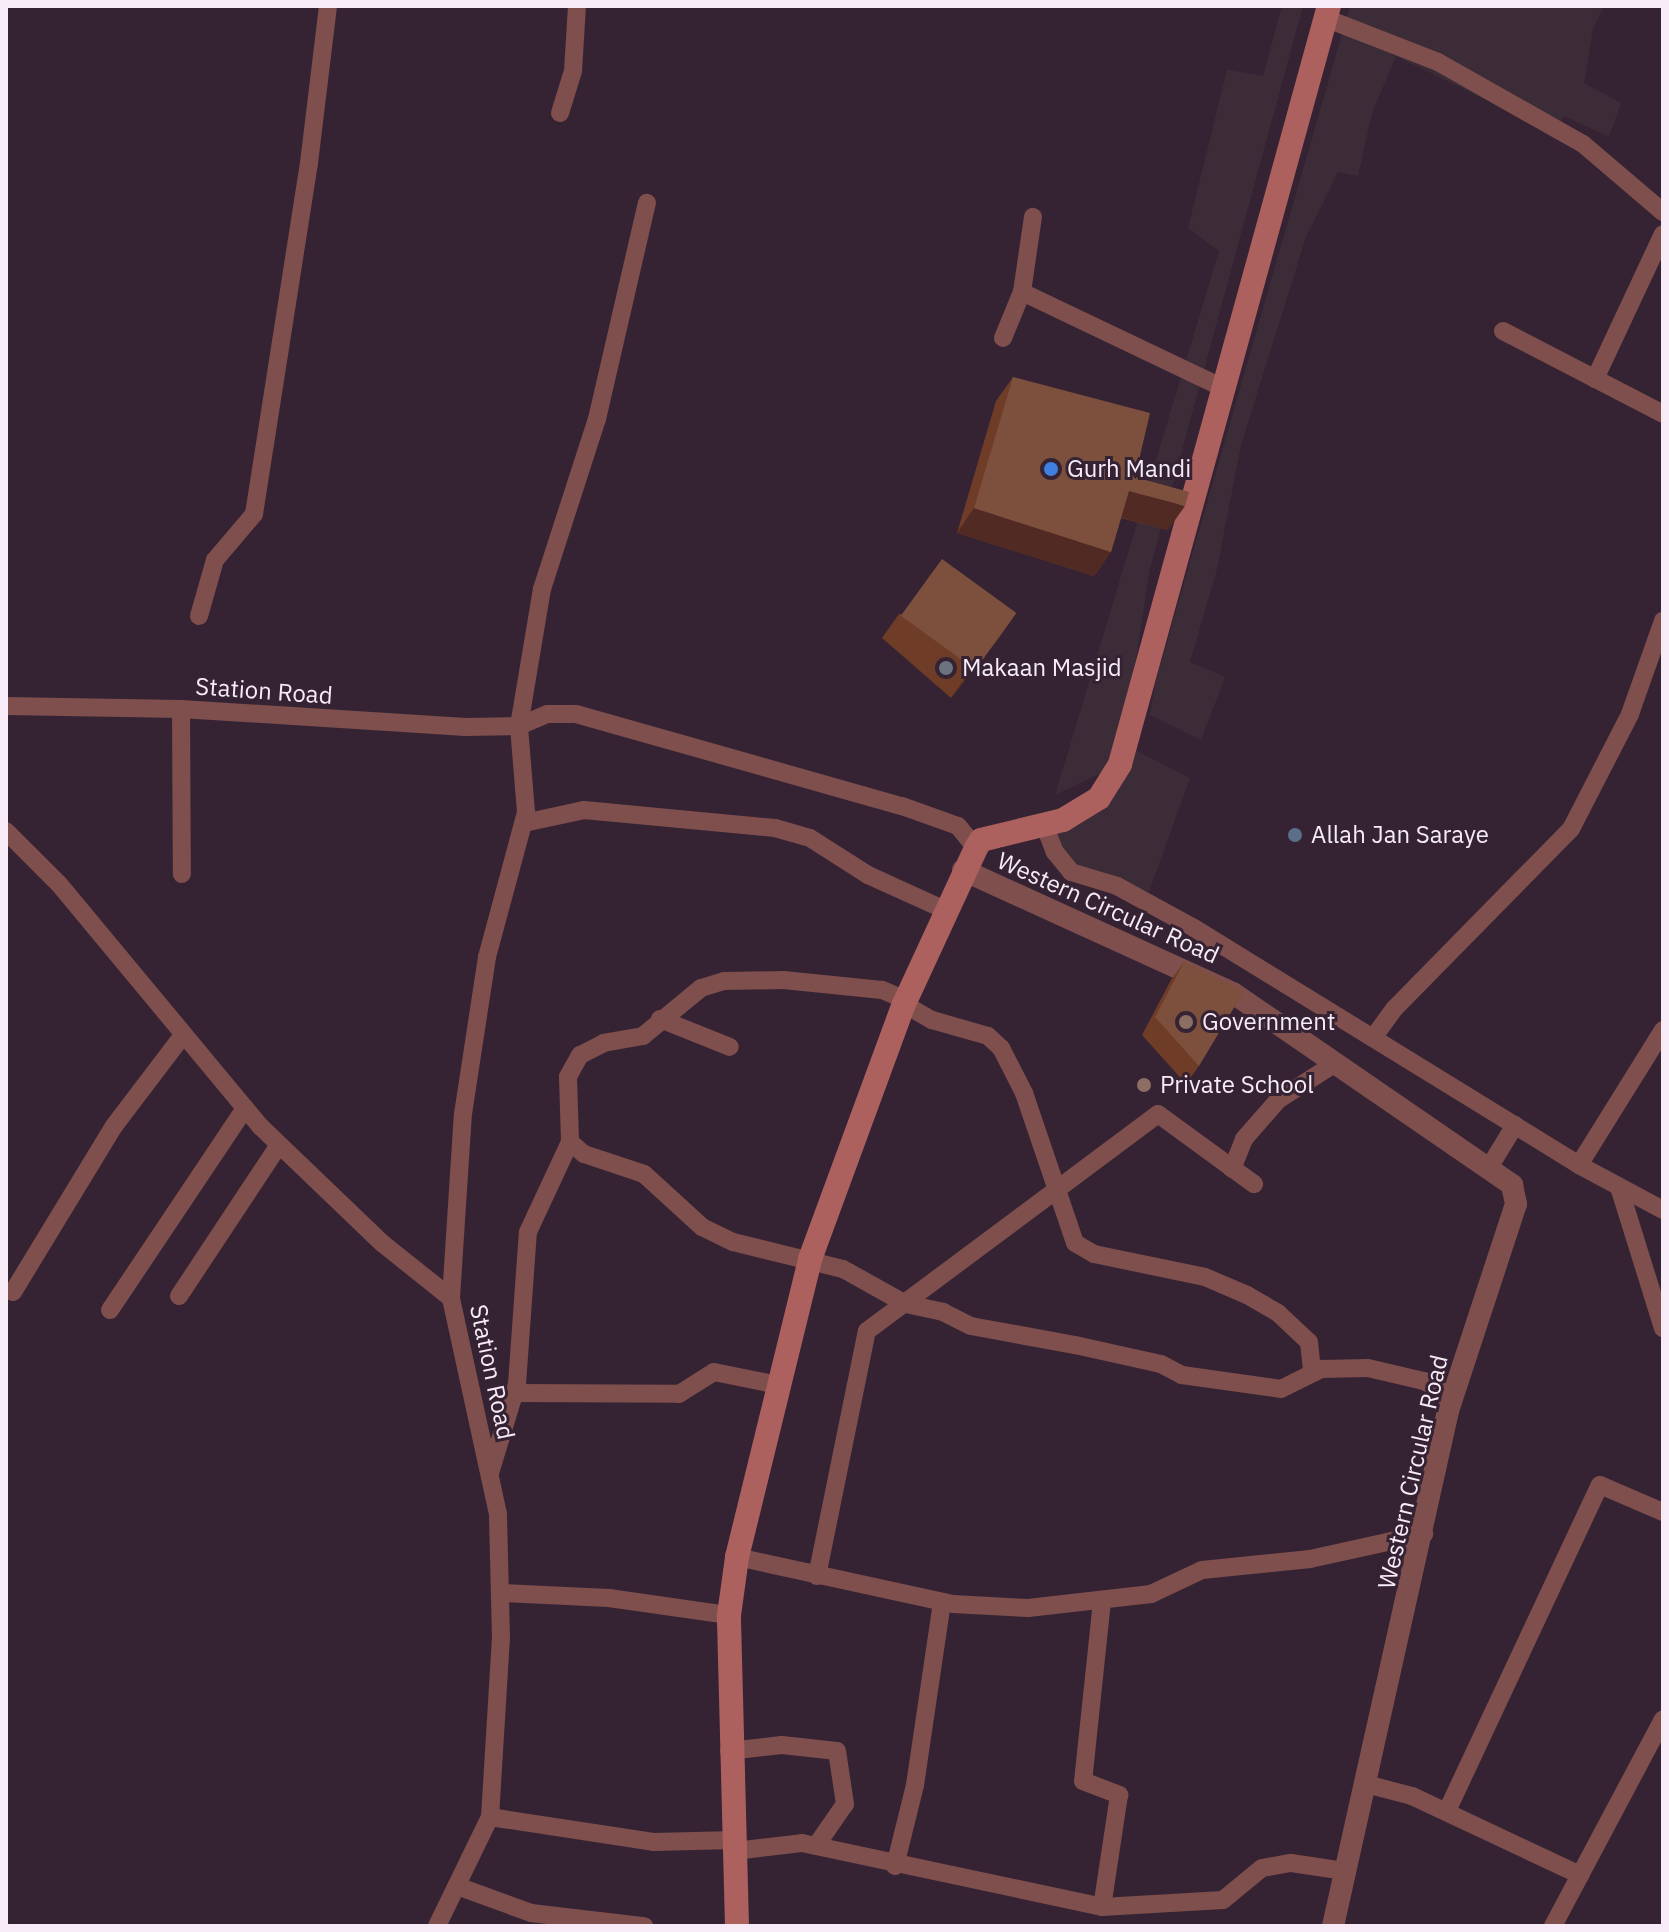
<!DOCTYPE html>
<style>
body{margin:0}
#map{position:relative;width:1669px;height:1932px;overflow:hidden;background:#352334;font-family:"IBM Plex Sans",sans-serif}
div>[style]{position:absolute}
.commercial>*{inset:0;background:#3c2c37}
.minor>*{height:18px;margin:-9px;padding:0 9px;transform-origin:9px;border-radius:9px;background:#7e4f4c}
.tertiary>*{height:22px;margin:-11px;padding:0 11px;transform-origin:11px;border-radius:11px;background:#7e4f4c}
.secondary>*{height:24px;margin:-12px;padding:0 12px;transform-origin:12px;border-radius:12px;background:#ac615f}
.wall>*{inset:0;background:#6e3c27}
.shaded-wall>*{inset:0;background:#512a23}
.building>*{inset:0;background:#7d4f3d;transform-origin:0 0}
.dots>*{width:22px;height:22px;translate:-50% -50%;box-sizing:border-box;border:4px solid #352334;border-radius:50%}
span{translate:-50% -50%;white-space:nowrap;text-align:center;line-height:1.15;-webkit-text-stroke:6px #352334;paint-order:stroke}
.poi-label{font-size:24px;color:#f7ebf7}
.left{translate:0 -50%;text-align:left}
.street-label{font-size:24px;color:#f7ebf7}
.frame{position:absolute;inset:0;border:8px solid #f7ebf7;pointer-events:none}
</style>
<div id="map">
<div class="commercial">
<i style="clip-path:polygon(1282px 6px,1303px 6px,1150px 568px,1120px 764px,1055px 795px,1219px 251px,1188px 228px,1227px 70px,1263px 76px)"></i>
<i style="clip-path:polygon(1350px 6px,1604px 6px,1593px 29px,1584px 83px,1621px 103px,1609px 137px,1564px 116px,1556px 134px,1396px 56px,1372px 113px,1358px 176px,1338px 172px,1306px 237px,1241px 445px,1217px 569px,1190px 662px,1225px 677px,1201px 740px,1150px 715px,1155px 684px)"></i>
<i style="clip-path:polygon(1137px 751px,1190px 778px,1149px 892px,1071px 872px,1044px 824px,1099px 798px)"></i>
</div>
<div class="minor">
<i style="left:1325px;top:18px;width:121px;rotate:21.3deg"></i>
<i style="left:1438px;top:62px;width:167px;rotate:29.5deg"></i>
<i style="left:1583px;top:144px;width:105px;rotate:40.4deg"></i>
<i style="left:560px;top:113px;width:44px;rotate:-72.8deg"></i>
<i style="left:573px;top:71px;width:65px;rotate:-86.5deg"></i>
<i style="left:1022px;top:292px;width:225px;rotate:25.5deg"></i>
<i style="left:1503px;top:331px;width:180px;rotate:27.4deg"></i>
<i style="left:1003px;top:338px;width:50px;rotate:-67.6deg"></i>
<i style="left:1022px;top:292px;width:76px;rotate:-81.7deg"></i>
<i style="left:1595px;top:379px;width:160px;rotate:-64.9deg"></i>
<i style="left:199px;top:616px;width:58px;rotate:-74.1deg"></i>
<i style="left:215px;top:560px;width:60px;rotate:-49.7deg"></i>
<i style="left:254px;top:514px;width:355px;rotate:-81.1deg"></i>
<i style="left:309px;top:163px;width:158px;rotate:-83.1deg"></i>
<i style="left:6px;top:706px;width:175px;rotate:1deg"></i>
<i style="left:181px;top:709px;width:285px;rotate:3.6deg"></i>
<i style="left:465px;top:727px;width:54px;rotate:-1.1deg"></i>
<i style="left:519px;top:726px;width:30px;rotate:-23deg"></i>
<i style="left:547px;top:714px;width:29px"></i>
<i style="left:576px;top:714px;width:339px;rotate:15.8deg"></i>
<i style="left:902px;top:806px;width:59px;rotate:19.7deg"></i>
<i style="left:958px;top:826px;width:28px;rotate:51deg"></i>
<i style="left:181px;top:709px;width:165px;rotate:89.7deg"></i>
<i style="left:524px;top:823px;width:61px;rotate:-12.2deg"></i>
<i style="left:584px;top:810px;width:192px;rotate:5.4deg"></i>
<i style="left:775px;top:828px;width:36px;rotate:16deg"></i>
<i style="left:810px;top:838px;width:69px;rotate:32.5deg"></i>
<i style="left:868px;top:875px;width:85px;rotate:24.4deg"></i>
<i style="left:1044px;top:824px;width:30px;rotate:69deg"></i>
<i style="left:1055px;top:852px;width:26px;rotate:51deg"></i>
<i style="left:1071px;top:872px;width:48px;rotate:16.9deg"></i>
<i style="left:1117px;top:886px;width:88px;rotate:28.6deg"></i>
<i style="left:1194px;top:928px;width:452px;rotate:31.6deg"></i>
<i style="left:1579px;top:1165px;width:95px;rotate:28.2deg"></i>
<i style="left:6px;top:831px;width:75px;rotate:45deg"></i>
<i style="left:59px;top:884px;width:315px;rotate:50.3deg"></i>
<i style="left:260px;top:1126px;width:169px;rotate:43.8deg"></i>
<i style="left:382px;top:1243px;width:88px;rotate:38.6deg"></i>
<i style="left:906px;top:1000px;width:26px;rotate:-157deg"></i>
<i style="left:882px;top:990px;width:99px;rotate:-174.2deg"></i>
<i style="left:784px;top:980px;width:60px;rotate:179deg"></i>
<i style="left:724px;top:981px;width:24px;rotate:163deg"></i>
<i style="left:701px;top:988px;width:75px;rotate:140.4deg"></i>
<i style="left:643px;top:1036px;width:40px;rotate:170deg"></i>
<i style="left:604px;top:1043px;width:27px;rotate:153deg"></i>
<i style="left:580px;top:1055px;width:25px;rotate:119deg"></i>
<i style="left:568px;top:1077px;width:65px;rotate:88.2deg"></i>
<i style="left:570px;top:1142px;width:18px;rotate:41deg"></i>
<i style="left:584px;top:1154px;width:63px;rotate:18.4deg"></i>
<i style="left:644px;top:1174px;width:79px;rotate:42.4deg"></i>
<i style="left:702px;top:1227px;width:34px;rotate:26deg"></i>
<i style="left:733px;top:1242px;width:113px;rotate:13.8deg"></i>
<i style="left:843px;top:1269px;width:72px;rotate:29.1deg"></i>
<i style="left:906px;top:1304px;width:38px;rotate:12deg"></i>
<i style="left:943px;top:1312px;width:31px;rotate:27deg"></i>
<i style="left:971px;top:1326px;width:106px;rotate:10.4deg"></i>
<i style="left:1075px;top:1345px;width:88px;rotate:12.5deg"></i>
<i style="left:1161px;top:1364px;width:24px;rotate:28deg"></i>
<i style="left:1182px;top:1375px;width:100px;rotate:8deg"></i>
<i style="left:1281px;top:1389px;width:45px;rotate:-26.6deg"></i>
<i style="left:1321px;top:1369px;width:47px;rotate:-1.2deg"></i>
<i style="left:1368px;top:1368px;width:57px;rotate:13.1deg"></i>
<i style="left:1424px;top:1381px;width:34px;rotate:30deg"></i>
<i style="left:904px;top:1004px;width:32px;rotate:30deg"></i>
<i style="left:932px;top:1020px;width:58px;rotate:15.9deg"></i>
<i style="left:988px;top:1036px;width:18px;rotate:43deg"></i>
<i style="left:1001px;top:1048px;width:51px;rotate:62.9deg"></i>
<i style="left:1024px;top:1093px;width:158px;rotate:71.2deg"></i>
<i style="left:1075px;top:1243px;width:22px;rotate:30deg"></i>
<i style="left:1094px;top:1254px;width:113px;rotate:11.7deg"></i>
<i style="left:1205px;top:1277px;width:46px;rotate:23.2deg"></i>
<i style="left:1247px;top:1295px;width:36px;rotate:30deg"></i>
<i style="left:1278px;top:1313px;width:42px;rotate:43.1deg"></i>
<i style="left:1309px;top:1342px;width:29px;rotate:84deg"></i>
<i style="left:660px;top:1019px;width:75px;rotate:21.8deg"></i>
<i style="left:1373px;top:1038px;width:37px;rotate:-54deg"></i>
<i style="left:1395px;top:1008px;width:251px;rotate:-45.5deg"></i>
<i style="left:1571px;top:829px;width:129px;rotate:-62.8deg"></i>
<i style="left:1630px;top:714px;width:99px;rotate:-70.5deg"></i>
<i style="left:1579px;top:1165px;width:159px;rotate:-58.1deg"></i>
<i style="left:1490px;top:1166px;width:48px;rotate:-58.6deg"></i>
<i style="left:1232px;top:1169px;width:32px;rotate:-68deg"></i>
<i style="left:1244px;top:1139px;width:52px;rotate:-48.9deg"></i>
<i style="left:1278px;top:1100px;width:70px;rotate:-32.8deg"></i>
<i style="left:1619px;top:1187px;width:148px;rotate:72.7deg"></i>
<i style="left:13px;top:1292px;width:194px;rotate:-58.7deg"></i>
<i style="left:114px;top:1126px;width:114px;rotate:-52.8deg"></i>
<i style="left:179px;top:1296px;width:181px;rotate:-56.5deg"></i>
<i style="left:110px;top:1310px;width:243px;rotate:-56.2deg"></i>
<i style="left:514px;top:1393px;width:165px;rotate:0.3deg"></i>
<i style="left:679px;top:1394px;width:41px;rotate:-32.2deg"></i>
<i style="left:714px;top:1372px;width:65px;rotate:11.5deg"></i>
<i style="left:490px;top:1473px;width:93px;rotate:-73.1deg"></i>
<i style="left:517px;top:1384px;width:152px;rotate:-85.9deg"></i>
<i style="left:528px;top:1232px;width:99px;rotate:-65deg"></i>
<i style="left:737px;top:1557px;width:221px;rotate:12.3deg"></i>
<i style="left:953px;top:1604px;width:75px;rotate:3.1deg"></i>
<i style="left:1028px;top:1608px;width:124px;rotate:-6.5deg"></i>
<i style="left:1151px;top:1594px;width:56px;rotate:-25.2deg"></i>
<i style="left:1202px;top:1570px;width:109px;rotate:-5.8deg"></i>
<i style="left:1310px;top:1559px;width:117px;rotate:-12.4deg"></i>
<i style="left:817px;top:1576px;width:250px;rotate:-78.5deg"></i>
<i style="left:867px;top:1331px;width:363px;rotate:-36.7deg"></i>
<i style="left:1158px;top:1114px;width:119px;rotate:36.1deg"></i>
<i style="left:502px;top:1593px;width:107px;rotate:2.7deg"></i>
<i style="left:609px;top:1598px;width:121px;rotate:8.1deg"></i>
<i style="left:1102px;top:1601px;width:181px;rotate:96deg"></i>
<i style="left:1083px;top:1781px;width:39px;rotate:21deg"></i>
<i style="left:1119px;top:1795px;width:113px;rotate:98.6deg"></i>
<i style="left:729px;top:1751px;width:53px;rotate:-6.5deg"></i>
<i style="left:782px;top:1745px;width:55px;rotate:6.2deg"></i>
<i style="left:837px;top:1751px;width:54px;rotate:81.4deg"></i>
<i style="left:845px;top:1804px;width:51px;rotate:124.6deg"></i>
<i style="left:1366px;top:1784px;width:48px;rotate:14.6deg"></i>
<i style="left:1412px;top:1796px;width:186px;rotate:25.2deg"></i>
<i style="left:1447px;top:1811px;width:360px;rotate:-64.9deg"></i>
<i style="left:1600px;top:1485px;width:69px;rotate:23.2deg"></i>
<i style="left:490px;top:1817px;width:165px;rotate:8.7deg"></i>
<i style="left:653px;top:1842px;width:82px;rotate:-1.4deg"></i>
<i style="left:735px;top:1851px;width:67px;rotate:-6.8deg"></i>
<i style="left:802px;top:1843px;width:307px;rotate:12deg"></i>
<i style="left:1102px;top:1907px;width:121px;rotate:-3.3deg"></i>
<i style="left:1223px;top:1900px;width:50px;rotate:-39.4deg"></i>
<i style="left:1262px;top:1868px;width:29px;rotate:-10deg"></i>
<i style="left:1291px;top:1863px;width:55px;rotate:8.4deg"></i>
<i style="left:895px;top:1866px;width:83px;rotate:-76.1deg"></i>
<i style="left:915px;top:1785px;width:185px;rotate:-81.6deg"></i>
<i style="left:457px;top:1886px;width:79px;rotate:20deg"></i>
<i style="left:531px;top:1913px;width:114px;rotate:6.6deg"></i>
<i style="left:437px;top:1926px;width:121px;rotate:-64.1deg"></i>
<i style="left:490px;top:1817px;width:178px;rotate:-86.5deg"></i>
<i style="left:501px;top:1639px;width:125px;rotate:-91.4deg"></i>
<i style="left:498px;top:1514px;width:221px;rotate:-102.3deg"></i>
<i style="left:451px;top:1298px;width:184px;rotate:-86.3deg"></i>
<i style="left:463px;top:1114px;width:159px;rotate:-81.3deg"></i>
<i style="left:487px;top:957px;width:150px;rotate:-74.9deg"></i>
<i style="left:526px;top:812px;width:86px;rotate:-94.7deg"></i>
<i style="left:519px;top:726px;width:139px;rotate:-80.5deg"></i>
<i style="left:542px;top:589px;width:179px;rotate:-72.1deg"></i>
<i style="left:597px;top:419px;width:222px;rotate:-77deg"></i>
<i style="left:1553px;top:1926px;width:234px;rotate:-62deg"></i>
</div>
<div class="tertiary">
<i style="left:963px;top:870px;width:297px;rotate:24.5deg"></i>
<i style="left:1233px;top:993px;width:339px;rotate:34.5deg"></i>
<i style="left:1512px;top:1185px;width:19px;rotate:78deg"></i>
<i style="left:1516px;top:1204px;width:218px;rotate:108.2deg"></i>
<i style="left:1448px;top:1411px;width:528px;rotate:102.59deg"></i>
</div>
<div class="secondary">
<i style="left:737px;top:1926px;width:311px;rotate:-91.5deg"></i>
<i style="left:729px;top:1615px;width:59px;rotate:-82.1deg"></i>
<i style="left:737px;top:1557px;width:307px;rotate:-76.2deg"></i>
<i style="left:810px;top:1259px;width:272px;rotate:-69.8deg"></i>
<i style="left:904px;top:1004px;width:172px;rotate:-65.2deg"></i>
<i style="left:976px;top:848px;width:9px;rotate:-58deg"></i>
<i style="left:981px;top:840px;width:84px;rotate:-13.7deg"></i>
<i style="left:1063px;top:820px;width:42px;rotate:-31.4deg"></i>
<i style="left:1099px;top:798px;width:40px;rotate:-58deg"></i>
<i style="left:1120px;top:764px;width:786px;rotate:-74.59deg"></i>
</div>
<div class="wall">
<i style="clip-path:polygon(1013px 377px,1135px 477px,1168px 530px,1121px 518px,1111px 552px,1094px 576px,957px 533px,996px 401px)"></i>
<i style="clip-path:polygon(1016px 613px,999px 638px,951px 698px,882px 638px,899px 614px)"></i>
<i style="clip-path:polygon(1184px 962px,1199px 1066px,1186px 1084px,1142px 1035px,1171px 980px)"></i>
</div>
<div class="shaded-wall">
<i style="clip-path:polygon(1129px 491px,1185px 506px,1168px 530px,1112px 515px)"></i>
<i style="clip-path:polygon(974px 508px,1111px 552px,1094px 576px,957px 533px)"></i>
<i style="clip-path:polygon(1016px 613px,999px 638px,951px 698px,968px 674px)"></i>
</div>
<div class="building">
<i style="clip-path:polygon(1013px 377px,1150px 413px,1135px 477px,1189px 492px,1185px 506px,1129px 491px,1111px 552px,974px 508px)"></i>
<i style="left:942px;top:559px;width:92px;height:70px;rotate:36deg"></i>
<i style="clip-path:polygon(1184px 962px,1244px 991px,1199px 1066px,1155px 1017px)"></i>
</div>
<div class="dots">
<i style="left:1051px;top:469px;background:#3f7fe0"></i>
<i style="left:946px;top:668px;background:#6b7280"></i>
<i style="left:1295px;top:835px;background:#5c6f8a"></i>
<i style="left:1186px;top:1022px;background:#8d6e63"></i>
<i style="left:1144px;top:1085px;background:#8d6e63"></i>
</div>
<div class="poi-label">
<span class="left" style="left:1067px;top:469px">Gurh Mandi</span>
<span class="left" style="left:962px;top:668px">Makaan Masjid</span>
<span class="left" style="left:1311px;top:835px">Allah Jan Saraye</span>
<span class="left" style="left:1202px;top:1022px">Government</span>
<span class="left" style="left:1160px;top:1085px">Private School</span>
</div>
<div class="street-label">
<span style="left:264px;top:691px;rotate:4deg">Station Road</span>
<span style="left:1108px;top:908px;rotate:24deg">Western Circular Road</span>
<span style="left:492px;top:1372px;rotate:78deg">Station Road</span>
<span style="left:1413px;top:1472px;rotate:-77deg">Western Circular Road</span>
</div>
<div class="frame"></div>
</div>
